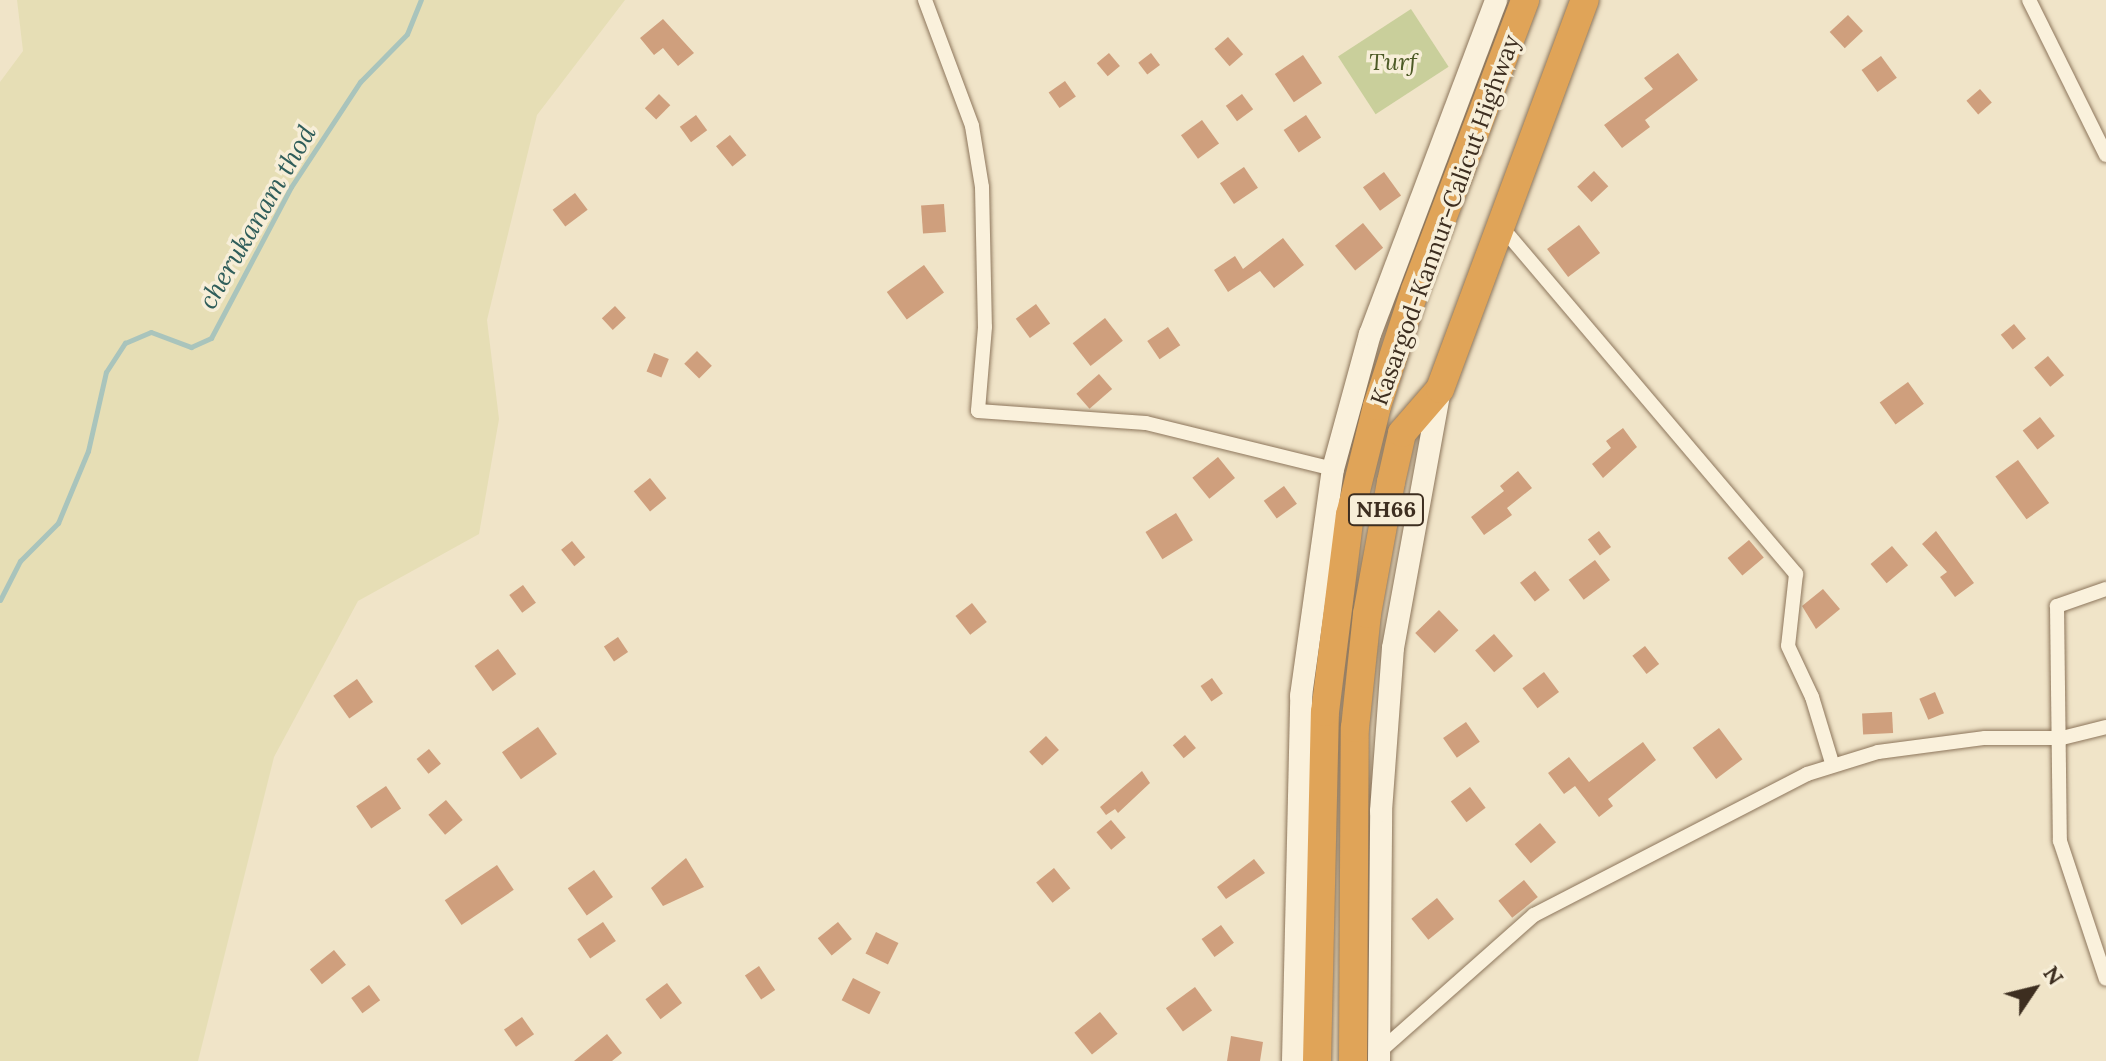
<!DOCTYPE html>
<style>
body{margin:0}
#map{position:relative;width:2106px;height:1061px;overflow:hidden;background:#f0e4c8;font-family:Lora,serif}
div>[style]{position:absolute}
.farmland>*{inset:0;background:#e6deb5}
.green>*{inset:0;background:#c9cf9b;transform-origin:0 0}
.stream>*{height:5px;margin:-2.5px;padding:0 2.5px;transform-origin:2.5px;border-radius:2.5px;background:#a9c4bc}
.building>*{inset:0;background:#cf9f7d;transform-origin:0 0}
.roads{filter:drop-shadow(0 0 2px #8d765c) drop-shadow(0 0 2px #8d765c)}
.street>*{height:14px;margin:-7px;padding:0 7px;transform-origin:7px;border-radius:7px;background:#faf1dc}
.secondary>*{height:22px;margin:-11px;padding:0 11px;transform-origin:11px;border-radius:11px;background:#faf1dc}
.highway>*{height:28px;margin:-14px;padding:0 14px;transform-origin:14px;border-radius:14px;background:#e0a458}
span{translate:-50% -50%;white-space:nowrap;text-align:center;line-height:1.15;-webkit-text-stroke:7px #f7eed8;paint-order:stroke}
.shield-label span{padding:2px 6px;background:#f7eed8;border:2px solid;border-radius:6px;-webkit-text-stroke-width:0}
.shield-label{font-size:22px;color:#3d2e20;font-weight:700}
.park-label{font-size:24px;color:#4d5a26;font-style:italic}
.street-label{font-size:24px;color:#3d2e20}
.water-label{font-size:26px;color:#2f5d5a;font-style:italic}
.north{position:absolute;left:1994px;top:949px;width:80px;height:80px;-webkit-text-stroke:6px #f7eed8;paint-order:stroke;rotate:55deg;font-size:22px;font-weight:700;line-height:32px;text-align:center;color:#3d2e20}
.north::after{content:'';display:block;margin:auto;width:28px;height:36px;background:#3d2e20;clip-path:polygon(50% 0,100% 100%,50% 72%,0 100%)}
</style>
<div id="map">
<div class="farmland">
<i style="clip-path:polygon(17px 0,625px 0,537px 115px,487px 320px,499px 419px,479px 534px,358px 601px,274px 757px,198px 1061px,0 1061px,0 82px,23px 51px)"></i>
</div>
<div class="green">
<i style="left:1411px;top:9px;width:69px;height:87px;rotate:57deg"></i>
</div>
<div class="stream">
<i style="left:0;top:600px;width:44px;rotate:-62.9deg"></i>
<i style="left:20px;top:561px;width:54px;rotate:-45deg"></i>
<i style="left:58px;top:523px;width:78px;rotate:-67.4deg"></i>
<i style="left:88px;top:451px;width:81px;rotate:-77.2deg"></i>
<i style="left:106px;top:372px;width:35px;rotate:-57deg"></i>
<i style="left:125px;top:343px;width:28px;rotate:-23deg"></i>
<i style="left:151px;top:332px;width:43px;rotate:20.6deg"></i>
<i style="left:191px;top:347px;width:22px;rotate:-24deg"></i>
<i style="left:211px;top:338px;width:171px;rotate:-62.1deg"></i>
<i style="left:291px;top:187px;width:126px;rotate:-56.7deg"></i>
<i style="left:360px;top:82px;width:67px;rotate:-45.6deg"></i>
<i style="left:407px;top:34px;width:37px;rotate:-68deg"></i>
</div>
<div class="building">
<i style="left:1848px;top:15px;width:22px;height:25px;rotate:47deg"></i>
<i style="clip-path:polygon(663px 19px,694px 53px,678px 66px,663px 48px,654px 55px,640px 38px)"></i>
<i style="left:1228px;top:37px;width:23px;height:18px;rotate:49deg"></i>
<i style="left:1109px;top:53px;width:17px;height:16px;rotate:50deg"></i>
<i style="left:1151px;top:53px;width:15px;height:16px;rotate:53deg"></i>
<i style="clip-path:polygon(1678px 53px,1698px 80px,1645px 120px,1650px 127px,1622px 148px,1604px 125px,1653px 89px,1644px 78px)"></i>
<i style="left:1303px;top:55px;width:34px;height:34px;rotate:56deg"></i>
<i style="left:1881px;top:56px;width:27px;height:24px;rotate:54deg"></i>
<i style="left:1065px;top:81px;width:19px;height:20px;rotate:55deg"></i>
<i style="left:1980px;top:89px;width:18px;height:18px;rotate:49deg"></i>
<i style="left:659px;top:94px;width:16px;height:20px;rotate:45deg"></i>
<i style="left:1242px;top:94px;width:19px;height:20px;rotate:54deg"></i>
<i style="left:696px;top:115px;width:19px;height:20px;rotate:54deg"></i>
<i style="left:1306px;top:115px;width:27px;height:27px;rotate:56deg"></i>
<i style="left:1202px;top:120px;width:29px;height:26px;rotate:54deg"></i>
<i style="left:730px;top:135px;width:26px;height:18px;rotate:51deg"></i>
<i style="left:1244px;top:167px;width:25px;height:29px;rotate:56deg"></i>
<i style="left:1594px;top:171px;width:21px;height:23px;rotate:47deg"></i>
<i style="left:1384px;top:172px;width:29px;height:26px;rotate:54deg"></i>
<i style="left:575px;top:193px;width:21px;height:28px;rotate:53deg"></i>
<i style="left:944px;top:204px;width:28px;height:23px;rotate:86deg"></i>
<i style="left:1363px;top:223px;width:32px;height:36px;rotate:51deg"></i>
<i style="left:1579px;top:225px;width:35px;height:40px;rotate:53deg"></i>
<i style="clip-path:polygon(1283px 238px,1304px 265px,1274px 288px,1260px 271px,1228px 292px,1214px 270px,1235px 256px,1243px 269px)"></i>
<i style="left:924px;top:265px;width:34px;height:46px;rotate:54deg"></i>
<i style="left:1036px;top:304px;width:24px;height:25px;rotate:54deg"></i>
<i style="left:615px;top:306px;width:16px;height:18px;rotate:47deg"></i>
<i style="left:1105px;top:318px;width:29px;height:41px;rotate:52deg"></i>
<i style="left:2014px;top:324px;width:19px;height:17px;rotate:51deg"></i>
<i style="left:1168px;top:327px;width:22px;height:25px;rotate:56deg"></i>
<i style="left:697px;top:351px;width:21px;height:18px;rotate:45deg"></i>
<i style="left:654px;top:353px;width:16px;height:20px;rotate:22deg"></i>
<i style="left:2048px;top:356px;width:25px;height:18px;rotate:50deg"></i>
<i style="left:1099px;top:374px;width:20px;height:30px;rotate:49deg"></i>
<i style="left:1908px;top:382px;width:27px;height:35px;rotate:54deg"></i>
<i style="left:2040px;top:417px;width:24px;height:22px;rotate:52deg"></i>
<i style="clip-path:polygon(1623px 428px,1637px 447px,1603px 478px,1592px 464px,1611px 448px,1606px 441px)"></i>
<i style="left:1218px;top:457px;width:27px;height:33px;rotate:51deg"></i>
<i style="left:2018px;top:460px;width:53px;height:28px;rotate:54deg"></i>
<i style="clip-path:polygon(1518px 471px,1532px 488px,1507px 508px,1512px 515px,1484px 535px,1471px 517px,1504px 491px,1500px 486px)"></i>
<i style="left:650px;top:478px;width:26px;height:21px;rotate:51deg"></i>
<i style="left:1284px;top:486px;width:22px;height:25px;rotate:54deg"></i>
<i style="left:1176px;top:513px;width:32px;height:36px;rotate:58deg"></i>
<i style="left:1599px;top:531px;width:20px;height:14px;rotate:53deg"></i>
<i style="clip-path:polygon(1936px 531px,1974px 583px,1955px 597px,1940px 577px,1947px 572px,1922px 544px)"></i>
<i style="left:1749px;top:540px;width:23px;height:28px;rotate:50deg"></i>
<i style="left:572px;top:541px;width:21px;height:14px;rotate:51deg"></i>
<i style="left:1892px;top:546px;width:25px;height:28px;rotate:50deg"></i>
<i style="left:1595px;top:560px;width:25px;height:33px;rotate:53deg"></i>
<i style="left:1535px;top:571px;width:24px;height:19px;rotate:52deg"></i>
<i style="left:523px;top:585px;width:22px;height:17px;rotate:54deg"></i>
<i style="clip-path:polygon(1823px 589px,1840px 609px,1816px 629px,1802px 606px)"></i>
<i style="left:972px;top:603px;width:24px;height:21px;rotate:52deg"></i>
<i style="left:1439px;top:610px;width:28px;height:33px;rotate:46deg"></i>
<i style="left:1494px;top:634px;width:29px;height:25px;rotate:49deg"></i>
<i style="left:618px;top:637px;width:18px;height:17px;rotate:56deg"></i>
<i style="left:1645px;top:646px;width:23px;height:16px;rotate:52deg"></i>
<i style="left:498px;top:649px;width:31px;height:29px;rotate:54deg"></i>
<i style="left:1544px;top:672px;width:25px;height:27px;rotate:53deg"></i>
<i style="left:1212px;top:678px;width:19px;height:14px;rotate:55deg"></i>
<i style="left:357px;top:679px;width:28px;height:29px;rotate:55deg"></i>
<i style="left:1935px;top:692px;width:23px;height:17px;rotate:67deg"></i>
<i style="left:1892px;top:712px;width:21px;height:30px;rotate:87deg"></i>
<i style="left:1466px;top:722px;width:24px;height:28px;rotate:55deg"></i>
<i style="left:538px;top:727px;width:33px;height:44px;rotate:55deg"></i>
<i style="left:1719px;top:728px;width:39px;height:33px;rotate:53deg"></i>
<i style="left:1185px;top:735px;width:17px;height:16px;rotate:50deg"></i>
<i style="left:1046px;top:736px;width:19px;height:23px;rotate:47deg"></i>
<i style="clip-path:polygon(1643px 742px,1656px 760px,1608px 799px,1613px 806px,1599px 817px,1575px 786px,1564px 794px,1548px 773px,1569px 757px,1589px 782px)"></i>
<i style="left:429px;top:749px;width:19px;height:16px;rotate:51deg"></i>
<i style="clip-path:polygon(1142px 771px,1150px 783px,1118px 813px,1115px 809px,1106px 815px,1100px 807px)"></i>
<i style="left:386px;top:786px;width:27px;height:36px;rotate:56deg"></i>
<i style="left:1470px;top:787px;width:26px;height:24px;rotate:53deg"></i>
<i style="left:446px;top:800px;width:26px;height:23px;rotate:50deg"></i>
<i style="left:1111px;top:820px;width:23px;height:19px;rotate:50deg"></i>
<i style="left:1540px;top:823px;width:25px;height:33px;rotate:50deg"></i>
<i style="clip-path:polygon(686px 858px,704px 887px,663px 906px,651px 888px)"></i>
<i style="clip-path:polygon(1254px 859px,1265px 873px,1226px 899px,1217px 887px)"></i>
<i style="left:497px;top:865px;width:30px;height:63px;rotate:56deg"></i>
<i style="left:1054px;top:868px;width:26px;height:23px;rotate:51deg"></i>
<i style="left:594px;top:870px;width:33px;height:32px;rotate:55deg"></i>
<i style="left:1524px;top:880px;width:22px;height:33px;rotate:51deg"></i>
<i style="left:1437px;top:898px;width:27px;height:33px;rotate:51deg"></i>
<i style="left:603px;top:922px;width:23px;height:31px;rotate:56deg"></i>
<i style="left:838px;top:922px;width:22px;height:26px;rotate:51deg"></i>
<i style="left:1221px;top:925px;width:22px;height:24px;rotate:54deg"></i>
<i style="left:876px;top:932px;width:25px;height:24px;rotate:26deg"></i>
<i style="left:334px;top:950px;width:19px;height:31px;rotate:51deg"></i>
<i style="left:759px;top:966px;width:29px;height:17px;rotate:56deg"></i>
<i style="left:853px;top:978px;width:31px;height:25px;rotate:27deg"></i>
<i style="left:667px;top:983px;width:25px;height:27px;rotate:53deg"></i>
<i style="left:369px;top:985px;width:19px;height:22px;rotate:54deg"></i>
<i style="left:1195px;top:987px;width:29px;height:36px;rotate:54deg"></i>
<i style="left:1100px;top:1012px;width:28px;height:33px;rotate:51deg"></i>
<i style="left:522px;top:1017px;width:21px;height:22px;rotate:55deg"></i>
<i style="clip-path:polygon(607px 1034px,622px 1053px,612px 1061px,574px 1061px)"></i>
<i style="clip-path:polygon(1231px 1036px,1263px 1042px,1260px 1061px,1227px 1061px)"></i>
</div>
<div class="roads">
<div class="street">
<i style="left:925px;top:0;width:134px;rotate:69.5deg"></i>
<i style="left:972px;top:126px;width:62px;rotate:80.7deg"></i>
<i style="left:982px;top:187px;width:140px;rotate:88.8deg"></i>
<i style="left:985px;top:327px;width:84px;rotate:94.8deg"></i>
<i style="left:978px;top:411px;width:168px;rotate:4.1deg"></i>
<i style="left:1146px;top:423px;width:193px;rotate:13.8deg"></i>
<i style="left:2029px;top:0;width:173px;rotate:63.6deg"></i>
<i style="left:1500px;top:225px;width:458px;rotate:49.7deg"></i>
<i style="left:1796px;top:574px;width:72px;rotate:96.3deg"></i>
<i style="left:1788px;top:646px;width:56px;rotate:64.8deg"></i>
<i style="left:1812px;top:697px;width:69px;rotate:73.1deg"></i>
<i style="left:2106px;top:589px;width:52px;rotate:160.9deg"></i>
<i style="left:2057px;top:606px;width:235px;rotate:89.3deg"></i>
<i style="left:2060px;top:841px;width:145px;rotate:71.6deg"></i>
<i style="left:1379px;top:1052px;width:207px;rotate:-41.5deg"></i>
<i style="left:1534px;top:915px;width:307px;rotate:-27.3deg"></i>
<i style="left:1807px;top:774px;width:74px;rotate:-17.2deg"></i>
<i style="left:1878px;top:752px;width:108px;rotate:-7.5deg"></i>
<i style="left:1985px;top:738px;width:77px"></i>
<i style="left:2062px;top:738px;width:45px;rotate:-14deg"></i>
</div>
<div class="secondary">
<i style="left:1293px;top:1061px;width:365px;rotate:-88.7deg"></i>
<i style="left:1301px;top:696px;width:229px;rotate:-82deg"></i>
<i style="left:1333px;top:469px;width:140px;rotate:-74.7deg"></i>
<i style="left:1370px;top:334px;width:357px;rotate:-69.3deg"></i>
<i style="left:1379px;top:1061px;width:250px;rotate:-89.5deg"></i>
<i style="left:1381px;top:811px;width:163px;rotate:-85.8deg"></i>
<i style="left:1393px;top:648px;width:263px;rotate:-79.7deg"></i>
</div>
<div class="highway">
<i style="left:1317px;top:1061px;width:349px;rotate:-88.7deg"></i>
<i style="left:1325px;top:712px;width:199px;rotate:-82.8deg"></i>
<i style="left:1350px;top:515px;width:112px;rotate:-76.1deg"></i>
<i style="left:1377px;top:406px;width:122px;rotate:-71.9deg"></i>
<i style="left:1415px;top:290px;width:310px;rotate:-69.2deg"></i>
<i style="left:1353px;top:1061px;width:333px;rotate:-89.7deg"></i>
<i style="left:1355px;top:728px;width:115px;rotate:-84deg"></i>
<i style="left:1367px;top:614px;width:134px;rotate:-79.7deg"></i>
<i style="left:1391px;top:482px;width:50px;rotate:-77.3deg"></i>
<i style="left:1402px;top:433px;width:58px;rotate:-49.2deg"></i>
<i style="left:1440px;top:389px;width:415px;rotate:-69.6deg"></i>
</div>
</div>
<div class="shield-label">
<span style="left:1386px;top:510px">NH66</span>
</div>
<div class="park-label">
<span style="left:1393px;top:62px">Turf</span>
</div>
<div class="street-label">
<span style="left:1445px;top:220px;rotate:-70deg">Kasargod-Kannur-Calicut Highway</span>
</div>
<div class="water-label">
<span style="left:257px;top:217px;rotate:-60deg">cherukanam thod</span>
</div>
<div class="north">N</div>
</div>
